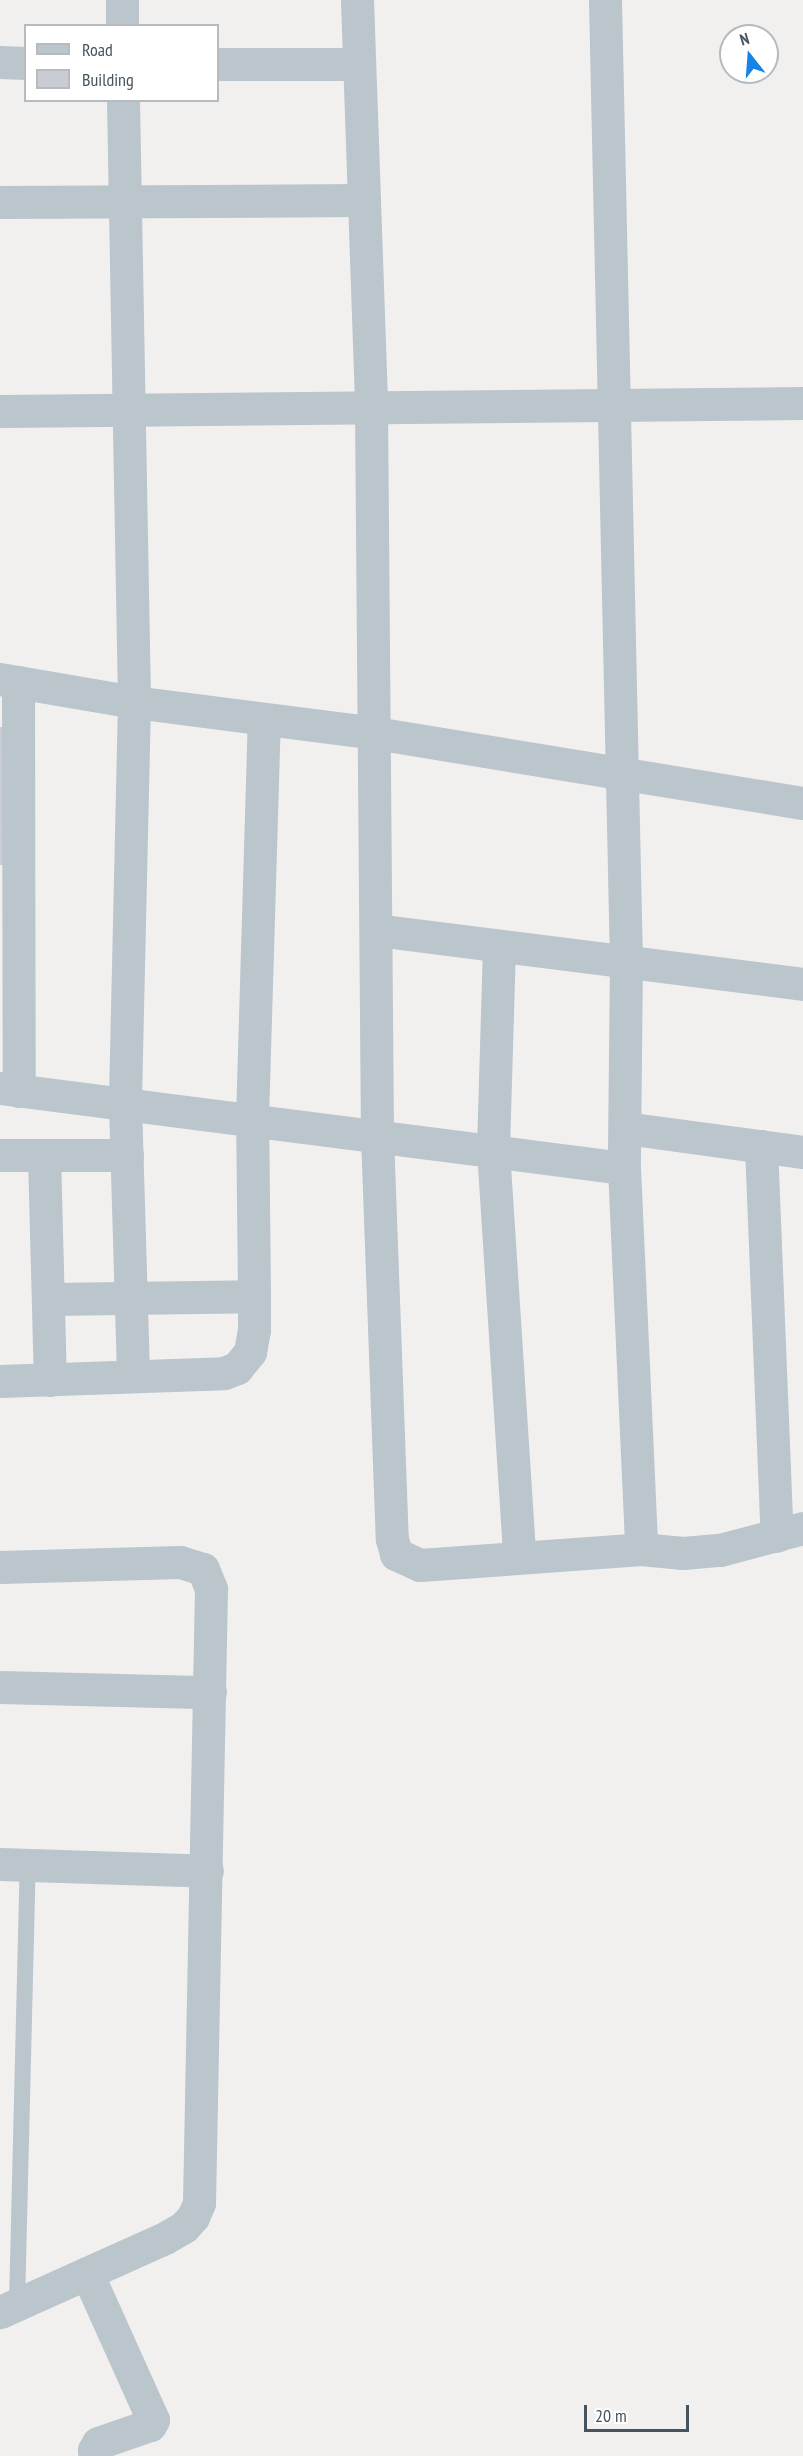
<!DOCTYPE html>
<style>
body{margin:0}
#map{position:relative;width:803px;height:2456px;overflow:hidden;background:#f2efef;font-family:"PT Sans Narrow",sans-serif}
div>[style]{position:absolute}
.building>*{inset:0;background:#c9ccd2}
.lane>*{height:16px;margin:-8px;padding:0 8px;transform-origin:8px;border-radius:8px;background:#bac5cc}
.street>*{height:33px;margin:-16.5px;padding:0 16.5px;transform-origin:16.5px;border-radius:16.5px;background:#bac5cc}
span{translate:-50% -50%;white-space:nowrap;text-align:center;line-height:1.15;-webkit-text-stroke:4.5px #fff;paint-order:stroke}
.legend{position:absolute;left:24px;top:24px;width:195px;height:78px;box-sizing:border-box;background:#fff;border:2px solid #b5bbbe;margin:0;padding:8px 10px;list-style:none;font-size:18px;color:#47545d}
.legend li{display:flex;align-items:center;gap:12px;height:30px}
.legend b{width:30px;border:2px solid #b5bbbe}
.north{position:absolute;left:719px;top:24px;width:60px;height:60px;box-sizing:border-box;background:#fff;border:2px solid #b5bbbe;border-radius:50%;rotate:343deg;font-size:16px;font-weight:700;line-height:24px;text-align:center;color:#47545d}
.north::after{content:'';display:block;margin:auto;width:21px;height:27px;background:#1683e5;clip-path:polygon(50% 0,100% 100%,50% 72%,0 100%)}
.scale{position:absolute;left:584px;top:2405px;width:105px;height:27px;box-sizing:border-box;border:3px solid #47545d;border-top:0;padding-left:8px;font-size:18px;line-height:21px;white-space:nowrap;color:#47545d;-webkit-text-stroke:4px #fff;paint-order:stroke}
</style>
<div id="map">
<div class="building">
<i style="clip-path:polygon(0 727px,6px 727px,10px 865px,0 865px)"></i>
</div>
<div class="lane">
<i style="left:17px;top:2304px;width:439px;rotate:-88.6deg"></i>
</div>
<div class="street">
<i style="left:122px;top:0;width:26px;rotate:90deg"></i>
<i style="left:357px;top:0;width:406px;rotate:88deg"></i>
<i style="left:371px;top:406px;width:730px;rotate:89.53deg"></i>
<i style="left:377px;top:1136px;width:403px;rotate:87.9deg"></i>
<i style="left:392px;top:1539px;width:16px;rotate:75deg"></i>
<i style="left:396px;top:1554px;width:26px;rotate:25deg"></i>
<i style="left:420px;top:1565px;width:222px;rotate:-4.1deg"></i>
<i style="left:605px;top:0;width:960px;rotate:88.75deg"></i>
<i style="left:626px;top:960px;width:208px;rotate:90.6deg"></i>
<i style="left:624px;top:1168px;width:381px;rotate:87.4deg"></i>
<i style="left:641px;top:1549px;width:42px;rotate:5.4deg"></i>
<i style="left:683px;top:1553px;width:37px;rotate:-5deg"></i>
<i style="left:720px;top:1550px;width:86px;rotate:-14.8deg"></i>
<i style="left:0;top:62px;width:26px;rotate:2deg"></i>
<i style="left:218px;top:64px;width:141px"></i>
<i style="left:123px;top:100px;width:602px;rotate:88.95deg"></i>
<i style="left:134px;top:702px;width:402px;rotate:91.3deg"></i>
<i style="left:125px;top:1104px;width:271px;rotate:88.3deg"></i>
<i style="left:0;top:202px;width:364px;rotate:-0.3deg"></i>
<i style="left:0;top:411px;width:803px;rotate:-0.57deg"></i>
<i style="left:0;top:679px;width:136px;rotate:9.7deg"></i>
<i style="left:134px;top:702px;width:243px;rotate:7.3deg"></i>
<i style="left:375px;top:733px;width:434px;rotate:9.3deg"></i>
<i style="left:18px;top:682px;width:409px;rotate:89.9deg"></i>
<i style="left:376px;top:930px;width:430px;rotate:7.2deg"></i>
<i style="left:499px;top:946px;width:204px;rotate:91.7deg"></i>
<i style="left:493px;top:1150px;width:408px;rotate:86.3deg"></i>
<i style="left:0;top:1088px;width:629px;rotate:7.31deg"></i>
<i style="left:625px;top:1128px;width:180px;rotate:7.7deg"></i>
<i style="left:761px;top:1146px;width:390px;rotate:87.7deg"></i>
<i style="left:0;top:1155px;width:127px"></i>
<i style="left:44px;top:1155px;width:225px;rotate:88.5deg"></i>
<i style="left:49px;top:1299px;width:205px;rotate:-0.8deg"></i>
<i style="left:0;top:1381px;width:224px;rotate:-2deg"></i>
<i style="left:224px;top:1373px;width:14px;rotate:-21deg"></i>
<i style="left:237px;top:1368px;width:21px;rotate:-51deg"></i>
<i style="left:250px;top:1352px;width:22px;rotate:-80deg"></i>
<i style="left:254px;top:1330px;width:34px;rotate:-90deg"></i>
<i style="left:254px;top:1296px;width:177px;rotate:-90.6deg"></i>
<i style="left:252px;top:1119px;width:399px;rotate:-88.3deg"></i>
<i style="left:0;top:1567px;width:180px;rotate:-1.6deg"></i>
<i style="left:180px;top:1562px;width:24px;rotate:17deg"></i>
<i style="left:203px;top:1569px;width:22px;rotate:68deg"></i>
<i style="left:211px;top:1589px;width:614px;rotate:91.12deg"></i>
<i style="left:199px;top:2203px;width:15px;rotate:113deg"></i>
<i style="left:193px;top:2217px;width:13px;rotate:132deg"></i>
<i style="left:184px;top:2227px;width:22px;rotate:150deg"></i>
<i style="left:165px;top:2238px;width:181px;rotate:155.8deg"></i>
<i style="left:0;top:1687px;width:210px;rotate:1.4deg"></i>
<i style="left:0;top:1864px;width:207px;rotate:1.9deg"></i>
<i style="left:87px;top:2273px;width:161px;rotate:65.8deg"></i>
<i style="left:153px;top:2420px;width:6px;rotate:121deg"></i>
<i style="left:150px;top:2425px;width:55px;rotate:160.9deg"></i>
<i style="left:98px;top:2443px;width:8px;rotate:120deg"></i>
<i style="left:94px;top:2450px;width:6px;rotate:81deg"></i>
</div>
<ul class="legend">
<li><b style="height:8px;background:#bac5cc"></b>Road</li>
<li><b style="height:16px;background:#c9ccd2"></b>Building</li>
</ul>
<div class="north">N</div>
<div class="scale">20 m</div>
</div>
